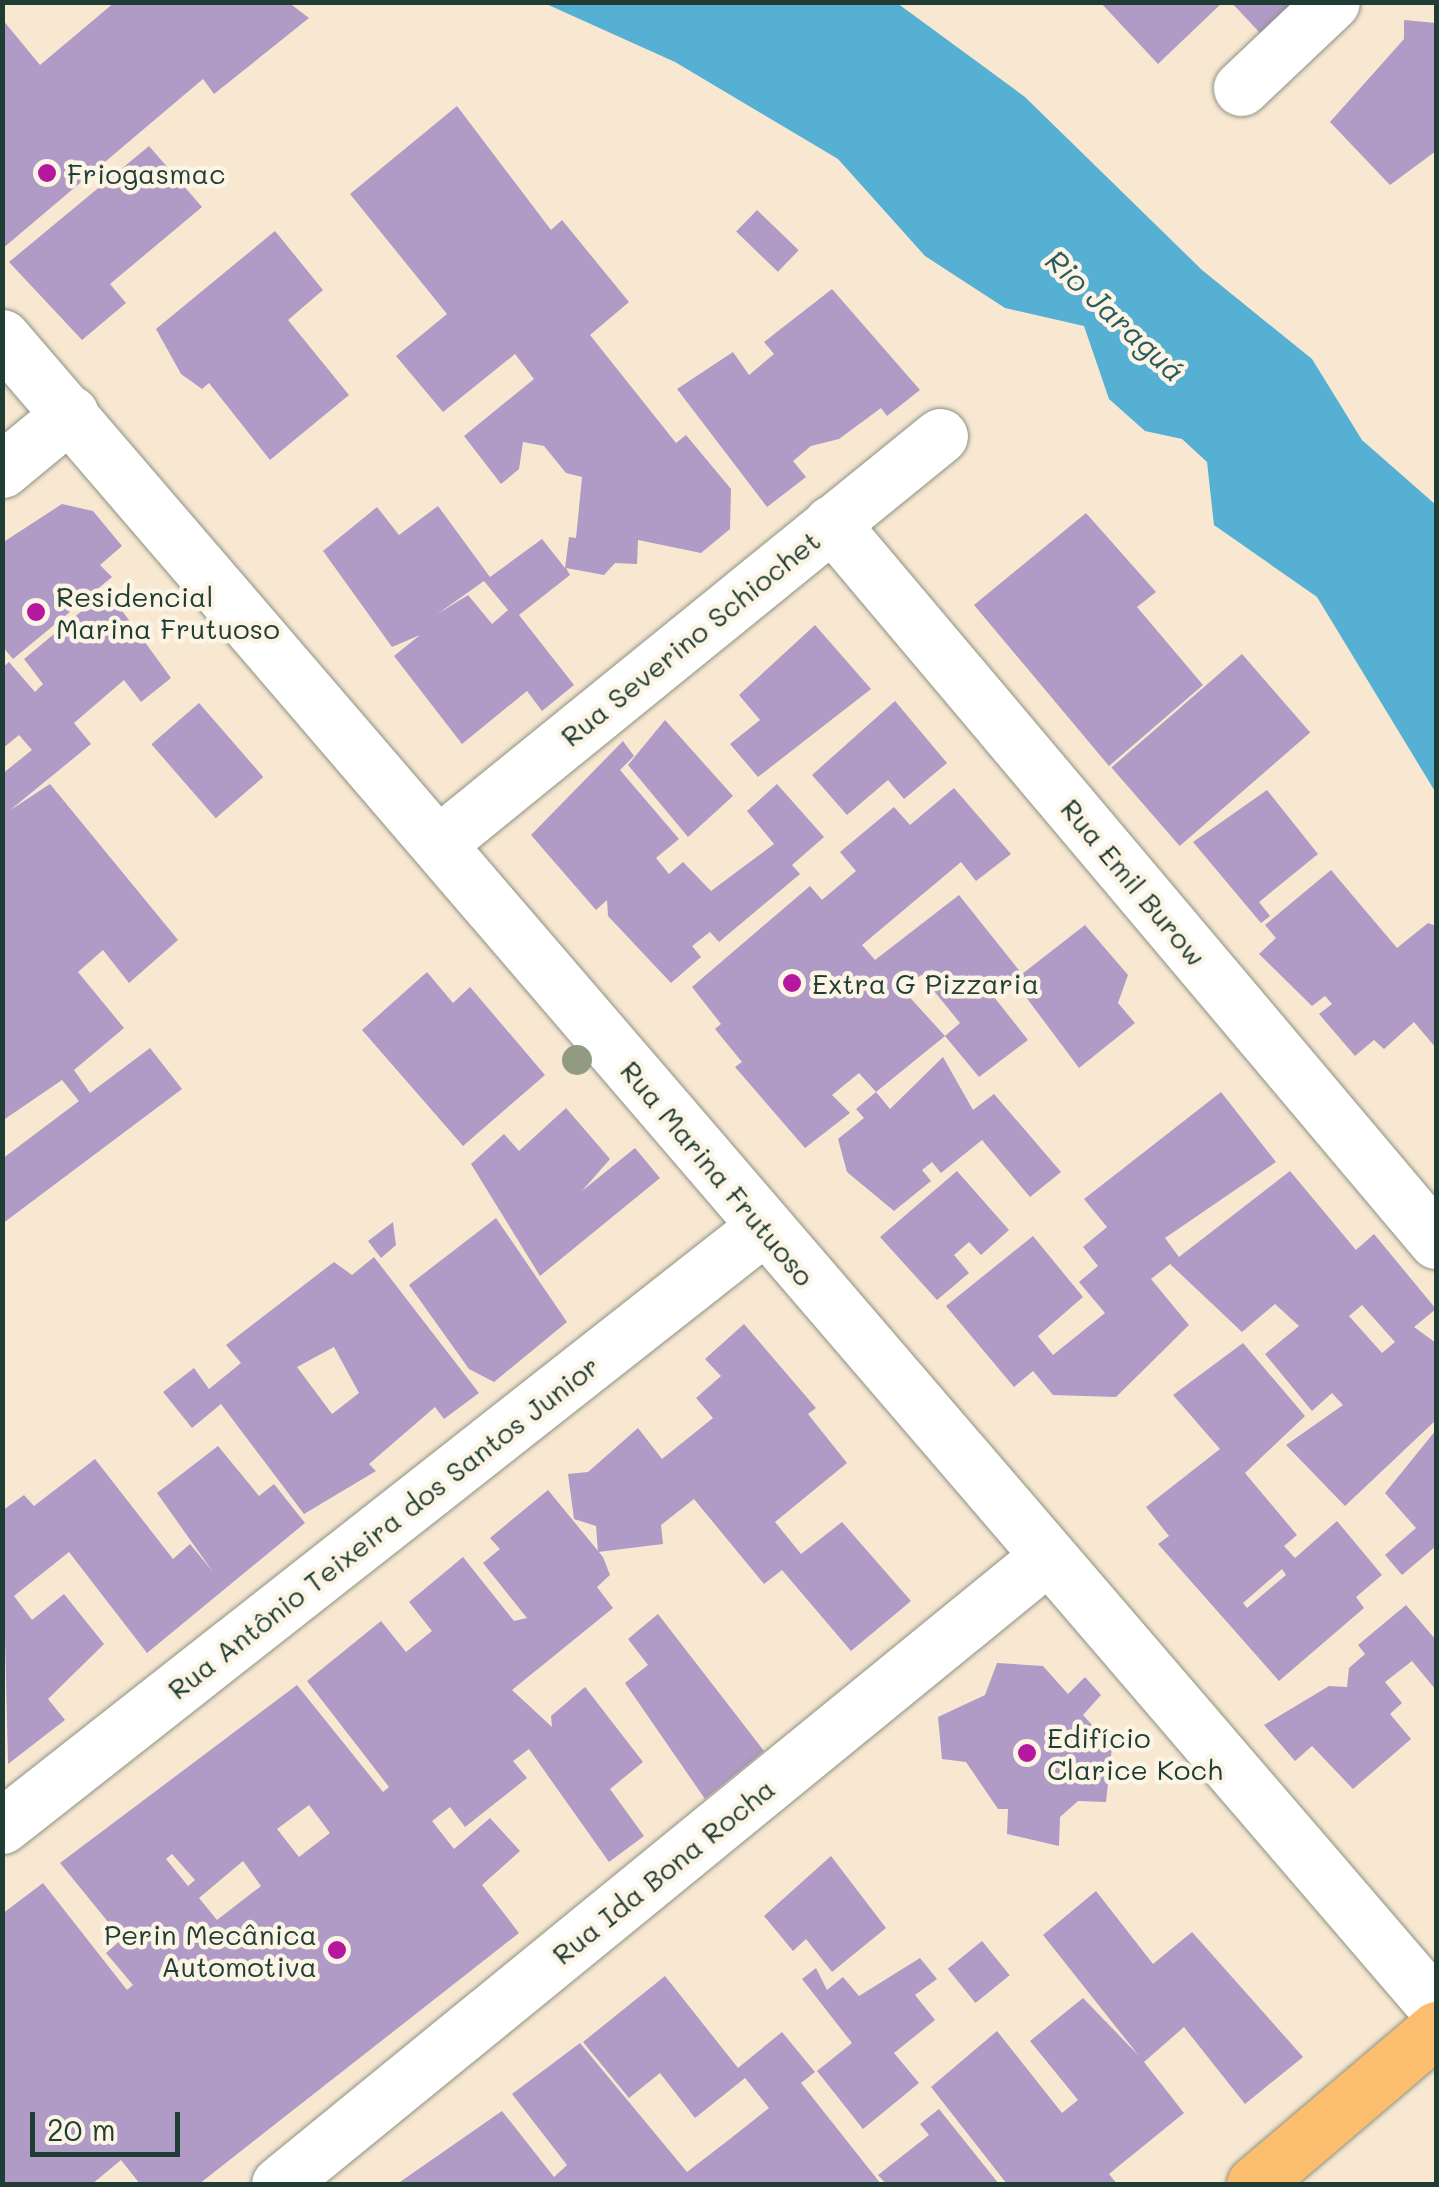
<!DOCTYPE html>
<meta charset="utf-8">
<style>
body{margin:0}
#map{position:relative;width:1439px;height:2187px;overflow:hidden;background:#f8e8d2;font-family:Mali,sans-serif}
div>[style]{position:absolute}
.water>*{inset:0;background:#56b0d4}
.building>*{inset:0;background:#af9bc5;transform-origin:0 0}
.roads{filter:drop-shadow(0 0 2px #8c9283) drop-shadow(0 0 2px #8c9283)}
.minor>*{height:55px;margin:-27.5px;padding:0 27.5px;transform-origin:27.5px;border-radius:27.5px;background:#fff}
.major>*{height:55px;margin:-27.5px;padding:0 27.5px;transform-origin:27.5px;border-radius:27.5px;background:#fbbd6e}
.trees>*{width:30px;height:30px;margin:-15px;border-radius:50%;background:#929a82}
.dots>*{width:28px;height:28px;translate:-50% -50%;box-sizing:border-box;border:5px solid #fcf5e5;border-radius:50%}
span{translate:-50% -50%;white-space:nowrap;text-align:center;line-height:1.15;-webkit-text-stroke:9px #fcf5e5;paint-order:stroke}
.poi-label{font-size:28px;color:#1f3d34}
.left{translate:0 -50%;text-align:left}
.right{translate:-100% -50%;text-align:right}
.street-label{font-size:28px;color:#1f3d34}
.water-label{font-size:30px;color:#2d5a5c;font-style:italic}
.frame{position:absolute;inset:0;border:5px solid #1f3d34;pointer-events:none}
.scale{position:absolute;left:30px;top:2112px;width:150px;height:45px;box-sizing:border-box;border:5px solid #1f3d34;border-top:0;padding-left:12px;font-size:30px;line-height:35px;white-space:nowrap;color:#1f3d34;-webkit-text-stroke:8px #fcf5e5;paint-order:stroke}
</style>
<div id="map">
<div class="water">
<i style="clip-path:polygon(544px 3px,897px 3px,1025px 97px,1202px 270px,1312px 359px,1362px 440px,1436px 505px,1436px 793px,1317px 597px,1214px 525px,1207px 462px,1182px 439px,1145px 431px,1109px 399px,1084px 326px,1005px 308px,925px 256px,838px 159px,675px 62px)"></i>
</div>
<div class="building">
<i style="clip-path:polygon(115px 2px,288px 2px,309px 18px,214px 94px,203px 79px,2px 249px,2px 19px,40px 65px)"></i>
<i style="clip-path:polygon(1100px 2px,1223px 2px,1158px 64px)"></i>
<i style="clip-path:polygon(1231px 2px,1286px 2px,1290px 6px,1261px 34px)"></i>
<i style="clip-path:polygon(1404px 20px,1436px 23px,1436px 151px,1390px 185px,1330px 122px,1404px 39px)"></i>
<i style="clip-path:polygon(evenodd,457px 106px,551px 230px,562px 220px,629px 302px,590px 335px,676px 443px,686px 435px,731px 489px,730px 529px,701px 553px,638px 540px,637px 564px,615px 563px,604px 575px,566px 568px,570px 575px,519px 615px,574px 685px,542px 711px,527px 691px,462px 744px,394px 656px,420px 635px,392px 647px,323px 551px,377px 507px,399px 535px,438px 506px,490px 577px,542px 539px,565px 568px,569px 537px,576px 538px,582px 477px,566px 473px,544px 446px,523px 442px,519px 469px,501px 484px,464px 436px,534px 379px,515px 354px,443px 412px,396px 356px,447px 314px,350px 194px,457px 106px,484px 581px,508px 610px,492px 624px,468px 595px,436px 615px,484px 581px)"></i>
<i style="clip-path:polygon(149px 146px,202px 207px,110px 284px,126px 303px,82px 340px,9px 262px)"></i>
<i style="left:757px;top:210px;width:58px;height:30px;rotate:44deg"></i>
<i style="clip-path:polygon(275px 231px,323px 290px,288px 320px,349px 395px,270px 460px,209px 383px,202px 389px,181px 374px,156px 329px)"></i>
<i style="clip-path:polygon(832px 289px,920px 390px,887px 416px,881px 408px,839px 439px,811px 446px,793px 461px,806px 477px,767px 507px,677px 389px,733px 352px,749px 375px,774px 354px,764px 342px)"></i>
<i style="clip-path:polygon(62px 504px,93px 511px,122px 546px,100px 565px,112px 577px,13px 659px,2px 646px,2px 543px)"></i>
<i style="clip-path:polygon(1086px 513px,1156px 592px,1137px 607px,1203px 685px,1109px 766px,974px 605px)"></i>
<i style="clip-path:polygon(107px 590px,171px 678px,141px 702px,124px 680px,74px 723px,91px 744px,9px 811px,50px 784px,178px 940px,129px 983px,103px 950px,78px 972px,124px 1028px,74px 1070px,90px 1093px,150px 1048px,182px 1089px,2px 1224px,2px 1159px,79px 1101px,62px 1080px,2px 1121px,2px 774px,32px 750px,19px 735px,2px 749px,2px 668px,9px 662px,35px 692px,43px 684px,24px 659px)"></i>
<i style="clip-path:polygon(815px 625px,871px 689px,758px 777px,730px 744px,760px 720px,739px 695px)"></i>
<i style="left:1242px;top:654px;width:104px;height:173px;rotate:49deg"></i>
<i style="clip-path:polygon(895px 701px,947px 763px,904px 799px,888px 780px,847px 815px,812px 775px)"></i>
<i style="left:199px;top:703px;width:98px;height:63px;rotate:49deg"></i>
<i style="clip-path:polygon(665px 720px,733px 796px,688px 837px,628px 765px)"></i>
<i style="clip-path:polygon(623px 741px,634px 756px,620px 770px,679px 839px,656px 858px,669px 874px,683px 862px,711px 891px,774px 844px,747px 811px,777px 784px,824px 837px,792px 865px,800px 874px,719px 942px,710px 932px,692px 946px,701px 957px,671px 983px,608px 916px,607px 900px,596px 910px,531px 835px)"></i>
<i style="clip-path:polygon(954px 788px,1011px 854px,976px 881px,961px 862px,862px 945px,875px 960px,959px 895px,1022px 974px,1085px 925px,1128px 975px,1118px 1003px,1135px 1023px,1079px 1068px,1014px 981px,994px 997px,1028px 1040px,979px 1077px,945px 1036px,960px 1023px,921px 975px,903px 990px,945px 1036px,876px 1092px,859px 1073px,832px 1095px,850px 1113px,805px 1148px,735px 1067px,742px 1062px,715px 1029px,721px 1024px,692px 987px,810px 886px,822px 900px,856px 871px,840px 852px,894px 807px,910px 825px)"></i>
<i style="clip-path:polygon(1267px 790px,1318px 854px,1259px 902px,1270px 916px,1261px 923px,1193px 842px)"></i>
<i style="clip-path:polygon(1331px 870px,1397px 948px,1428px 923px,1436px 926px,1436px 1048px,1414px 1022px,1384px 1049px,1374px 1040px,1355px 1056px,1319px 1014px,1332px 1004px,1325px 996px,1312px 1006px,1259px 954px,1276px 938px,1265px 925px)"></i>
<i style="clip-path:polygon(427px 972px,453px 1003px,470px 987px,545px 1075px,463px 1146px,362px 1030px)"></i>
<i style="clip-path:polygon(943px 1057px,973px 1110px,994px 1094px,1061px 1172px,1030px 1197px,982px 1140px,941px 1173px,932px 1162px,922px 1170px,931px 1181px,894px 1211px,847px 1172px,838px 1139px,864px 1118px,856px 1109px,876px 1092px,890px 1109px)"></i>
<i style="clip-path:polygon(evenodd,1221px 1092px,1276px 1162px,1165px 1238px,1179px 1257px,1290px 1171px,1356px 1250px,1374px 1234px,1436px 1309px,1414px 1327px,1436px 1343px,1436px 1420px,1345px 1506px,1286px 1445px,1343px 1405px,1332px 1393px,1312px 1411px,1265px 1354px,1299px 1326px,1275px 1304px,1242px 1332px,1170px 1264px,1151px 1279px,1189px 1325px,1116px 1397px,1053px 1395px,1033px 1371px,1014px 1387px,946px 1306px,1033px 1236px,1083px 1297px,1038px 1336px,1053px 1355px,1105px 1313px,1079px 1282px,1098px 1266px,1083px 1247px,1107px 1227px,1084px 1199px,1221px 1092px,1362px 1305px,1395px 1342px,1382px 1353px,1349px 1316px,1362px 1305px)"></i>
<i style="clip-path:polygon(566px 1108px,610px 1159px,582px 1191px,635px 1148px,660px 1178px,540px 1276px,471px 1164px,504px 1134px,519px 1151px)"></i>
<i style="clip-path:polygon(957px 1171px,1009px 1230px,981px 1255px,969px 1242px,954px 1255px,969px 1273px,937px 1300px,880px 1237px)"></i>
<i style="clip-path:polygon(496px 1218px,567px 1322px,494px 1382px,469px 1369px,409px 1285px)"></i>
<i style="clip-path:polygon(393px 1222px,396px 1245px,381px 1258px,368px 1241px)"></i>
<i style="clip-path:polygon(evenodd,374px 1257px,479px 1393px,444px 1419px,435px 1407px,369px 1464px,376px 1471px,304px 1514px,221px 1404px,192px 1428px,163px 1392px,194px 1368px,209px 1389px,241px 1363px,226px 1345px,334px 1262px,352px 1275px,374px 1257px,334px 1347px,359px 1393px,332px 1414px,297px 1367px,334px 1347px)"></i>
<i style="clip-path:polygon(744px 1324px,816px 1408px,808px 1414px,847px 1463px,775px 1522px,801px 1554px,842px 1522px,911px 1601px,851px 1651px,782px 1570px,764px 1584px,694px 1499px,661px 1525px,663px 1544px,598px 1552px,596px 1526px,574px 1519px,568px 1474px,588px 1472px,638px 1428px,662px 1459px,713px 1418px,696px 1398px,721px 1376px,705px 1359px)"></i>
<i style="clip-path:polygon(evenodd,1243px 1343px,1305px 1416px,1245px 1473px,1297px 1535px,1284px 1546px,1295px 1558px,1337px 1521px,1382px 1575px,1356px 1597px,1364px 1608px,1279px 1681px,1158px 1544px,1169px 1536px,1146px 1507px,1220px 1449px,1173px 1395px,1243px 1343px,1282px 1569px,1286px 1575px,1247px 1608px,1243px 1603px,1282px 1569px)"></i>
<i style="clip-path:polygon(1436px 1430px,1436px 1546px,1402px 1575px,1385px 1555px,1416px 1528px,1385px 1493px)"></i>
<i style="clip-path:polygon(218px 1446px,259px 1496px,274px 1484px,305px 1523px,147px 1653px,69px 1552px,14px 1596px,32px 1620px,64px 1594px,104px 1644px,48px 1699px,65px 1720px,8px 1764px,2px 1511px,24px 1495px,34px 1506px,95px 1459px,173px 1559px,190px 1544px,213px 1572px,157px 1493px)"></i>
<i style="clip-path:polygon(evenodd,548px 1490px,603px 1557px,610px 1575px,597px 1587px,613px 1608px,512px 1690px,552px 1727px,551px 1716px,585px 1687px,643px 1762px,610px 1789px,644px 1836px,609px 1862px,529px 1749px,513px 1761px,527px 1778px,465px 1827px,450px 1807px,432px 1821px,454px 1849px,490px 1818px,520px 1851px,482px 1885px,519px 1933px,199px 2184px,140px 2184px,121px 2160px,92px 2184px,2px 2184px,2px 1914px,43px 1883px,127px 1990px,133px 1985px,106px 1953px,122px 1939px,60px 1863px,297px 1685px,383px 1792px,389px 1787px,307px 1681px,381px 1621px,406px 1652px,432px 1631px,409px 1602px,463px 1557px,514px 1621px,527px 1618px,483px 1563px,500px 1549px,490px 1538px,548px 1490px,309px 1805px,330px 1833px,299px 1857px,277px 1829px,309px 1805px,548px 1490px,172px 1854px,195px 1880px,188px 1886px,166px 1859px,172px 1854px,548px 1490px,243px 1861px,261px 1886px,217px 1920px,199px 1898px,243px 1861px)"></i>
<i style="clip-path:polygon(1406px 1605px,1436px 1640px,1436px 1690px,1412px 1661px,1385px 1682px,1402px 1703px,1390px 1714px,1411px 1739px,1353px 1789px,1312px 1746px,1295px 1761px,1264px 1725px,1329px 1686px,1347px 1687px,1349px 1668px,1365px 1654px,1358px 1645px)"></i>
<i style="clip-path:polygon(658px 1614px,764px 1751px,705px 1799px,625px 1683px,648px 1665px,628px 1639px)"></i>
<i style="clip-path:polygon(997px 1663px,1043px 1666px,1068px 1694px,1085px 1677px,1101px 1695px,1083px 1715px,1112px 1747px,1106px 1802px,1078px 1801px,1060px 1817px,1059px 1846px,1007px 1834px,1008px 1809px,998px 1809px,966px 1762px,942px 1759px,938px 1717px,985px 1695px)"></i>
<i style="clip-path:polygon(831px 1856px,886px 1928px,832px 1972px,806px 1939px,793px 1951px,764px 1916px)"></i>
<i style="clip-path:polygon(1096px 1891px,1153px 1964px,1192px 1932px,1303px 2057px,1245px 2104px,1184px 2027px,1144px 2062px,1184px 2113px,1109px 2174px,1117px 2184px,1007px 2184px,931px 2087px,997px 2031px,1062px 2113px,1078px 2100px,1030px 2041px,1083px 1998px,1139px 2056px,1043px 1935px)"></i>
<i style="left:982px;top:1941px;width:44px;height:44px;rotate:51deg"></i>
<i style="clip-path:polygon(920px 1958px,937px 1979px,915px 1995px,935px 2020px,894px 2053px,919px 2083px,863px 2129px,817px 2071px,852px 2043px,802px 1979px,816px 1968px,827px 1990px,843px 1977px,859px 1996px)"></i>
<i style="clip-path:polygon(665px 1976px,738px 2068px,782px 2032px,815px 2072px,801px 2083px,881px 2184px,397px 2184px,502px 2111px,554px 2177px,567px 2165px,512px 2094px,580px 2043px,687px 2172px,726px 2142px,769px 2108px,745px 2078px,695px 2118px,660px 2073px,629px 2098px,583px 2042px)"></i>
<i style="clip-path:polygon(939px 2109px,999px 2184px,886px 2184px,878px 2175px,929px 2135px,920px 2124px)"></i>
</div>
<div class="roads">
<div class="minor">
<i style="left:1241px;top:88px;width:125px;rotate:-43.4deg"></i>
<i style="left:2px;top:337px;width:2201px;rotate:49.35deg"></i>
<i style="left:2px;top:470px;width:89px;rotate:-39.6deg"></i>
<i style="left:831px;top:523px;width:939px;rotate:49.88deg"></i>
<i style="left:440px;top:842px;width:644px;rotate:-39.08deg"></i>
<i style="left:2px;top:1826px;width:969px;rotate:-38.17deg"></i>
<i style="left:279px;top:2184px;width:991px;rotate:-39.23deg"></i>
</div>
<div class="major">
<i style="left:1254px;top:2184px;width:239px;rotate:-40.4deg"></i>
</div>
</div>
<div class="trees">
<i style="left:577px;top:1060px"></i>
</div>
<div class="dots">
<i style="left:47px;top:173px;background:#b5179e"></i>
<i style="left:36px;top:612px;background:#b5179e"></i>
<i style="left:792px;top:983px;background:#b5179e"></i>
<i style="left:1027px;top:1753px;background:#b5179e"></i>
<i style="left:337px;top:1950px;background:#b5179e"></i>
</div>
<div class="poi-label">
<span class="left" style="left:67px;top:173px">Friogasmac</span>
<span class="left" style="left:56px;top:612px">Residencial<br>Marina Frutuoso</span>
<span class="left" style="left:812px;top:983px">Extra G Pizzaria</span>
<span class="left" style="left:1047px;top:1753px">Edifício<br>Clarice Koch</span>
<span class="right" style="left:317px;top:1950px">Perin Mecânica<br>Automotiva</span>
</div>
<div class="street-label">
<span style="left:690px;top:638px;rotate:-39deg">Rua Severino Schiochet</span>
<span style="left:1134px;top:882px;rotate:50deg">Rua Emil Burow</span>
<span style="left:718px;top:1173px;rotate:50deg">Rua Marina Frutuoso</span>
<span style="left:383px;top:1527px;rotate:-38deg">Rua Antônio Teixeira dos Santos Junior</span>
<span style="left:663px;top:1871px;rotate:-39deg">Rua Ida Bona Rocha</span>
</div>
<div class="water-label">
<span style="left:1116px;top:315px;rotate:43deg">Rio Jaraguá</span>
</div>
<div class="frame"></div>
<div class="scale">20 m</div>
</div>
